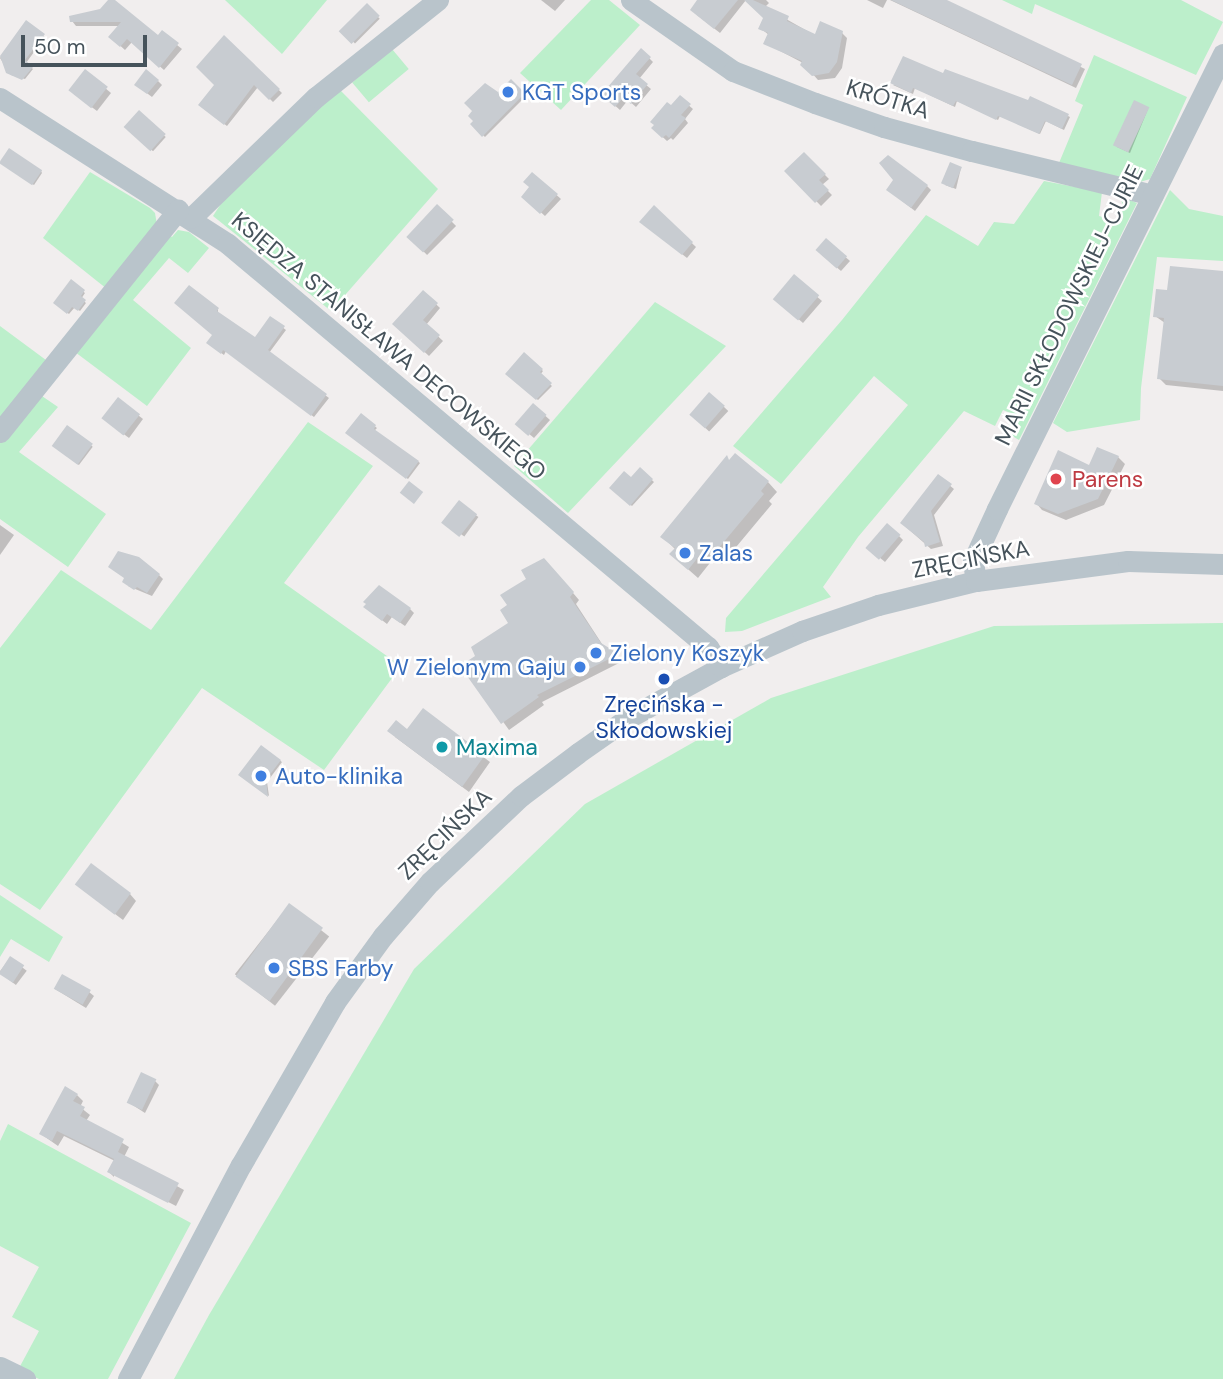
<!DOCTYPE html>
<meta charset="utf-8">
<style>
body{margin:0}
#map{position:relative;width:1223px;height:1379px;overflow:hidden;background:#f1eeee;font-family:"DM Sans",sans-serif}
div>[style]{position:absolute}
.green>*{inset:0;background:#bcefcb;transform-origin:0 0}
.shadow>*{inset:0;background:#0003;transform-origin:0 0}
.building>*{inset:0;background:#c8ccd1;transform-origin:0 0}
.minor>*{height:21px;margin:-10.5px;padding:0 10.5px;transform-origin:10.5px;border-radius:10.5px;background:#b9c4cb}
.dots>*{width:19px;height:19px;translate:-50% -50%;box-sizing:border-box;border:4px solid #fff;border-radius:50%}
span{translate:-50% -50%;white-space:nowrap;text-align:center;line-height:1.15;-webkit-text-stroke:5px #fff;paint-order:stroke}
.shop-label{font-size:23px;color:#366cbe}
.left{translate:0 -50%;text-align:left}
.right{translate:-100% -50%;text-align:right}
.street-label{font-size:23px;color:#46535b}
.health-label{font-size:23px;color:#be3a42}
.transit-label{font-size:23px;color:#164399}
.culture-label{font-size:23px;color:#0d838f}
.scale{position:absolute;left:21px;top:35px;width:126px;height:32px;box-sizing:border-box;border:4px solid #46535b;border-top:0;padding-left:9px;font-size:21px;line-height:24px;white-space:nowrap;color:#46535b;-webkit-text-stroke:5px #fff;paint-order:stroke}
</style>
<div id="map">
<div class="green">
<i style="clip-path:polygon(225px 0,327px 0,282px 54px)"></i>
<i style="clip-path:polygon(591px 0,609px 0,640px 25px,561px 110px,520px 73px)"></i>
<i style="clip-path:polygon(1002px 0,1181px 0,1223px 22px,1196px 75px,1035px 4px,1032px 14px)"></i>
<i style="left:392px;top:49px;width:26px;height:52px;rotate:50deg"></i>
<i style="clip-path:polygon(1094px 55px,1187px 97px,1150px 179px,1140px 182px,1059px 163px,1083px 105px,1075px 101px)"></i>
<i style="clip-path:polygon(340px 90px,438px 189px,331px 311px,213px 216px,235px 182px)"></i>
<i style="clip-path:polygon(90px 172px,150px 208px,155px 213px,157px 225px,107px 289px,43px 238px)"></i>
<i style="clip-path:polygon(1044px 181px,1102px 192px,1099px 216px,1118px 221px,1123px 206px,1120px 196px,1137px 203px,1019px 440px,1006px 432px,1013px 414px,1003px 410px,995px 426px,964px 411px,858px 537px,823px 587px,831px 597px,742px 631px,725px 632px,726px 618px,908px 405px,874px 376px,781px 484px,733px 446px,842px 320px,926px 215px,978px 246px,994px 222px,1014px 224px)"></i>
<i style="clip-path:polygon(1170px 190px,1189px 209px,1223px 216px,1223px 261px,1157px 257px,1141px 388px,1140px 420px,1067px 432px,1053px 423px)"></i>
<i style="clip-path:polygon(178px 230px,189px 232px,209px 248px,188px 273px,169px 258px,133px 300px,191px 348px,147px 406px,75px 352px,169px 235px,172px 237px)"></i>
<i style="clip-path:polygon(655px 302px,726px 346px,568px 513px,514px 466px)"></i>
<i style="clip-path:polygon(0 326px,50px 363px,0 422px)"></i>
<i style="clip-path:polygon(39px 394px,58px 407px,19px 452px,106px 514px,68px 567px,0 519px,0 439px)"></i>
<i style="clip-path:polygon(308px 422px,373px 466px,284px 583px,401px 666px,324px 770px,202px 688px,40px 910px,0 884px,0 648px,61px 570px,151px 630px)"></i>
<i style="clip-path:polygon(1223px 623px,1223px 1379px,174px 1379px,209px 1315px,414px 969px,585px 804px,771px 698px,994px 626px)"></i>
<i style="clip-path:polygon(0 895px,63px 937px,49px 962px,11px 939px,0 957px)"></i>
<i style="clip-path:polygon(8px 1124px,191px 1223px,108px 1379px,39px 1379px,18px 1370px,39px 1331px,12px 1317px,39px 1267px,0 1246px,0 1141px)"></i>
</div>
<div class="shadow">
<i style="clip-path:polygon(112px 0,158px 38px,162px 33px,182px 49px,164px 70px,132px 42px,125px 50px,115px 41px,120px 26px,76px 26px,72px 21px,101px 11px)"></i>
<i style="clip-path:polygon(541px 0,565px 0,555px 11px)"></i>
<i style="clip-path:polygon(699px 0,766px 0,769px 3px,765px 7px,816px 36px,842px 33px,847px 38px,842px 68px,835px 78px,818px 80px,803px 63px,765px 43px,769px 35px,760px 28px,765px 18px,746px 0,720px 33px,697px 15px)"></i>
<i style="clip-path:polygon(867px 0,887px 0,883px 8px)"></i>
<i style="clip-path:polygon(890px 0,943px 0,1085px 69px,1076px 88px)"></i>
<i style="left:367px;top:6px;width:18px;height:35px;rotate:45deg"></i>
<i style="clip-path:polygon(26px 23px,45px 37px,26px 63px,33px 69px,25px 79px,11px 75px,0 58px)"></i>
<i style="clip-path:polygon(224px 38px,282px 93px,273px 102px,258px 87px,227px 126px,203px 108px,217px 85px)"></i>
<i style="clip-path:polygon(649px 58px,653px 62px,639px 79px,651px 89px,636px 107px,628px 100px,620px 110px,603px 95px)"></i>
<i style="clip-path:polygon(85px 71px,111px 93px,97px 111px,74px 94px)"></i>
<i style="clip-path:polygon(944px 76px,1029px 102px,1031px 98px,1070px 117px,1064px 130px,1046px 121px,1040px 134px,1000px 116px,998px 120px,957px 101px,955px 107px,915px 88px,913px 94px,893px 85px)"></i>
<i style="clip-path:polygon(158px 81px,162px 85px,152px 97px,140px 88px)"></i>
<i style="clip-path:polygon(511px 81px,526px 96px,485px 137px,472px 125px)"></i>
<i style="clip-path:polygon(680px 98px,693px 109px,685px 119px,688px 123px,673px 140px,671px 138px,667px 141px,653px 128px)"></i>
<i style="clip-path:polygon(1148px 109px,1130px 153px,1117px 147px)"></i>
<i style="left:139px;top:113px;width:36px;height:19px;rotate:42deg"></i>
<i style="clip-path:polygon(804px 154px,829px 179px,822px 185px,832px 195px,821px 206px,787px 171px)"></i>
<i style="clip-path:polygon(3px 164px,41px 171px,42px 173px,34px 185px)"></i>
<i style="clip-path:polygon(961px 168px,956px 189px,945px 185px)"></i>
<i style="clip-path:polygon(533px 174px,561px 199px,545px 216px,524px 197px,531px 188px)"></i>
<i style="clip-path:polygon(927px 186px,931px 190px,915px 211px,892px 193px)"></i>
<i style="left:437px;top:207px;width:27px;height:41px;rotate:45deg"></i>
<i style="clip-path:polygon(654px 207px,696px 247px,687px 258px,646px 226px)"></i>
<i style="clip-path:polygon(826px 240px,850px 261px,841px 271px,821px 254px)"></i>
<i style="clip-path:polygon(1223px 273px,1223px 391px,1166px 385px,1159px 378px,1165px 323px,1155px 316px,1168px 292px)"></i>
<i style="clip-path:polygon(794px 277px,822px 301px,803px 323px,780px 303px)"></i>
<i style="clip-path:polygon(71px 282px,85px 293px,81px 299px,86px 303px,80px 311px,75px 307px,69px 314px,55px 303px)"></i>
<i style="clip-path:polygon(423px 292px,440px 308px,426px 325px,443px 341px,429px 356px,394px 324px)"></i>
<i style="clip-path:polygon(177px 303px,218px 309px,218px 314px,255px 339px,270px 318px,286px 330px,269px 353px,329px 398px,314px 417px,226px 351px,224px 355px,210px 345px,214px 335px)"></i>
<i style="clip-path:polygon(524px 355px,543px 371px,540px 375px,552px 386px,538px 400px,507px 374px)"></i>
<i style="left:710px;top:394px;width:25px;height:28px;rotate:43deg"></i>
<i style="clip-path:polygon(119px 400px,143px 419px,129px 438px,109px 423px)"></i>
<i style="clip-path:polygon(533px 405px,550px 420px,534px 438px,522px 428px)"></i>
<i style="clip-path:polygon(361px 416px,377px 428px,374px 431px,420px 463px,408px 479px,348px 433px)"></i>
<i style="left:68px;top:428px;width:31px;height:23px;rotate:37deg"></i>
<i style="clip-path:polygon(1098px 449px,1118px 457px,1125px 464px,1104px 505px,1066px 520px,1042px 510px,1036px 503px,1090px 467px)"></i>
<i style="clip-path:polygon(730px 461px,768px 482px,777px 492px,769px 501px,772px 504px,722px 564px,713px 559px,698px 578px,681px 563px,676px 550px,663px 537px)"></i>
<i style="clip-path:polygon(640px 469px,654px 482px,632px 506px,612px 488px,631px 479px)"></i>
<i style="clip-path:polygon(938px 476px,954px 489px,934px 515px,943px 546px,931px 549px,906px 527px)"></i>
<i style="left:459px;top:503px;width:24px;height:24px;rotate:36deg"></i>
<i style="clip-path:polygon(0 525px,14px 535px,0 555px)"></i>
<i style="clip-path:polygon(899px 536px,903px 540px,885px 562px,873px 552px)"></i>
<i style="clip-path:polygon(551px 567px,579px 600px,576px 604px,604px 647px,623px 661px,542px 702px,544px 705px,509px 730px,463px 666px,478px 657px,510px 623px)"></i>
<i style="clip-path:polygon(159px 575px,163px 579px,152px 596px,128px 586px)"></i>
<i style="clip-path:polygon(410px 609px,414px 613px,405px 626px,392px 617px,387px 624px,370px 611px)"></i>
<i style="clip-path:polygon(423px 711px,490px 762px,469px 792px,395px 737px,407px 731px)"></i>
<i style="clip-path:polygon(261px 747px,282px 762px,267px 782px,269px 796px,240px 775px)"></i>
<i style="clip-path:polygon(78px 886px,130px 894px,136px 901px,123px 920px)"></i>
<i style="left:289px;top:905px;width:51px;height:88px;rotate:38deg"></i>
<i style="left:10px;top:958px;width:21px;height:18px;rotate:37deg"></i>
<i style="clip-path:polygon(55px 989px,89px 992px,94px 996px,86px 1008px)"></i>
<i style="clip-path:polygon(155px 1081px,159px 1085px,145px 1113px,128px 1102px)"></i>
<i style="clip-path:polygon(77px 1095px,83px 1101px,80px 1107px,90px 1115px,86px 1121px,129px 1147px,124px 1157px,184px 1190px,176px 1206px,114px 1174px,114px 1177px,109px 1172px,115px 1161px,64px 1136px,58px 1146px,41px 1134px)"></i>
</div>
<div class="building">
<i style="clip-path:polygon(108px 0,115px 0,158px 35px,162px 30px,179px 43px,159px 68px,127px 39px,120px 47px,108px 37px,121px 22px,70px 22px,69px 16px,100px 9px)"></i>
<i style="clip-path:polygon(697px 0,738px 0,714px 29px,690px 10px)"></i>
<i style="clip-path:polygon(744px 0,753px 0,789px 16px,787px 21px,815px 34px,820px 21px,843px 31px,837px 62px,829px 73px,812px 76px,800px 65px,802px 61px,763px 44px,768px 33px,758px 29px,763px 18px)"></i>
<i style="clip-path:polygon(891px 0,947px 0,1082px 64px,1072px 85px)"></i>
<i style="left:367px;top:3px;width:18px;height:40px;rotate:45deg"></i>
<i style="clip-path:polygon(26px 20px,45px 34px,25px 60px,33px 67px,22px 80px,6px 73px,0 56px)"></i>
<i style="clip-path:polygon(224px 35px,280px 89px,269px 100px,254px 85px,224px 125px,198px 105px,214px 85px,196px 67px)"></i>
<i style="clip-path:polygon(641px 48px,651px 57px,636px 74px,648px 84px,631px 104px,623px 98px,615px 107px,601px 95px)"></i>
<i style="clip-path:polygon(903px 56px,943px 73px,945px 69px,1028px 100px,1030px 96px,1069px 114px,1062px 129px,1045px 121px,1039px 134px,998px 116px,996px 120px,956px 101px,953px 106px,913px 88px,911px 93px,890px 83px)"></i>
<i style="left:85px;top:69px;width:29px;height:27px;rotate:38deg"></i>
<i style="clip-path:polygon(146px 69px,159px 80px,147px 94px,134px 85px)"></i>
<i style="clip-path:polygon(511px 79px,525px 93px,482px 137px,470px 124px,473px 121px,468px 116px,472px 111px,464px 103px,485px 83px,498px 92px)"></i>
<i style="clip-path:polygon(680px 95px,691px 104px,681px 115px,686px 118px,669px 138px,666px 135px,662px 138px,651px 128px,654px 125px,650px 122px,667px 102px,671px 105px)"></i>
<i style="left:1134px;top:100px;width:17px;height:50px;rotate:25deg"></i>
<i style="left:139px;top:110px;width:36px;height:23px;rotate:42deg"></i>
<i style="left:9px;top:148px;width:40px;height:18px;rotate:34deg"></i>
<i style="clip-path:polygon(804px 152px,826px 174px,819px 180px,829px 190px,815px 203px,784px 171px)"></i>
<i style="clip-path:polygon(888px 155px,928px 185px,911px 208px,886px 190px,893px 180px,879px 163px)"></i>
<i style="left:950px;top:162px;width:13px;height:23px;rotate:23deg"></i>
<i style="clip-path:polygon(532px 172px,558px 194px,540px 214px,521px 197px,529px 187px,523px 182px)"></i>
<i style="left:437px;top:204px;width:23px;height:45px;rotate:43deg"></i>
<i style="clip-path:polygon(654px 205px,693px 242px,682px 255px,639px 222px)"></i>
<i style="left:826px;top:238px;width:28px;height:16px;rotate:41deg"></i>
<i style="clip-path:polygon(1170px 266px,1223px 271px,1223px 386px,1157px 379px,1164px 318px,1153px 317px,1156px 289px,1167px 290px)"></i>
<i style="left:794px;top:274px;width:33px;height:33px;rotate:40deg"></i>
<i style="clip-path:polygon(71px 279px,85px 290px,81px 296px,86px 300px,78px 311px,72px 307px,67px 314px,53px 303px)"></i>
<i style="clip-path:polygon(189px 285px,219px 308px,217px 311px,255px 337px,270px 316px,285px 326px,268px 350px,327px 394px,311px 416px,223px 350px,221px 354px,206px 343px,212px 335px,174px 303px)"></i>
<i style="clip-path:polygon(423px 290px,438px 303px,423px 320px,440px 335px,424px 353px,392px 324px)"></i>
<i style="clip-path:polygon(524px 352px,543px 369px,540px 372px,552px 383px,536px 400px,505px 374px)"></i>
<i style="left:709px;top:392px;width:21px;height:30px;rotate:41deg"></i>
<i style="left:118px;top:397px;width:28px;height:27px;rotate:38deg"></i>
<i style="left:533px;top:403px;width:18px;height:28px;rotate:41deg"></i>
<i style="clip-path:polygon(361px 413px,376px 425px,374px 429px,419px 461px,406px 479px,345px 433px)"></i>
<i style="left:67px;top:425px;width:32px;height:26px;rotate:36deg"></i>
<i style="clip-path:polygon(1097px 447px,1119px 456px,1098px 499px,1058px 514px,1034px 504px,1058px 450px,1089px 465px)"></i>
<i style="clip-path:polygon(735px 453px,769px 481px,761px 491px,764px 494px,712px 556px,703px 551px,688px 570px,669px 554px,675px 548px,660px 537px,727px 455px,729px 460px)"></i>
<i style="clip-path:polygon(640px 467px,653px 479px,630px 506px,609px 488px,624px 471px,631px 477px)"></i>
<i style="clip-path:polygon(938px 474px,952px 484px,931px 511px,940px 542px,925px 547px,924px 542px,900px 523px)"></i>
<i style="left:409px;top:481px;width:18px;height:15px;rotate:38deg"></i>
<i style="left:459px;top:500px;width:23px;height:29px;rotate:38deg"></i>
<i style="left:887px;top:523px;width:18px;height:33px;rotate:41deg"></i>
<i style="clip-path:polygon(118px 551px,139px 557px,160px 574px,147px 593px,137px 587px,134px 590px,122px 582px,124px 578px,108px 567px)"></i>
<i style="clip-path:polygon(544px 558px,574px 592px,570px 597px,601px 643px,619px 654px,537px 695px,539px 697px,501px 724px,460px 666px,475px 656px,471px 647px,508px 623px,500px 610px,507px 605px,500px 595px,526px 579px,521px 570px)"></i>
<i style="clip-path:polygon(379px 585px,411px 608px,400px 623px,387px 614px,382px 621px,363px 607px,366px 604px,363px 602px)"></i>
<i style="clip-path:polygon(423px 708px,485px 755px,462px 787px,387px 731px,396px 720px,407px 729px)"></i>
<i style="clip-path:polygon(261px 745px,281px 760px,266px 780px,268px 797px,238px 775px)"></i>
<i style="left:91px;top:863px;width:50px;height:27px;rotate:37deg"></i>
<i style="left:289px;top:903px;width:42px;height:91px;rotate:36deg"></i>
<i style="left:10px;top:956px;width:17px;height:21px;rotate:33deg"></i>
<i style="left:62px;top:974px;width:33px;height:17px;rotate:29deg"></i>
<i style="left:141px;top:1072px;width:17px;height:34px;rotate:25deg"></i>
<i style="clip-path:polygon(65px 1086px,78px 1094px,73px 1101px,85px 1107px,80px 1116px,124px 1139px,118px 1152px,179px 1183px,168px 1203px,107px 1172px,114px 1159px,57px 1131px,52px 1141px,39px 1134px)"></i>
</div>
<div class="minor">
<i style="left:631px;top:0;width:124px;rotate:34.8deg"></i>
<i style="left:733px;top:71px;width:88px;rotate:21.3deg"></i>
<i style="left:815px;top:103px;width:73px;rotate:19.2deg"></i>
<i style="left:884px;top:127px;width:91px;rotate:15.3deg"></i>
<i style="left:972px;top:151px;width:186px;rotate:13.7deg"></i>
<i style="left:0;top:98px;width:271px;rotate:32.6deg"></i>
<i style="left:228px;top:244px;width:627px;rotate:40.02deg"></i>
<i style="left:708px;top:647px;width:24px;rotate:57deg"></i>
<i style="left:191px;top:218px;width:174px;rotate:-44.1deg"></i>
<i style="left:316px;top:97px;width:156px;rotate:-38.5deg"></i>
<i style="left:0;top:432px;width:285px;rotate:-51.3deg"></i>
<i style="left:976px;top:581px;width:20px;rotate:-99deg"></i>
<i style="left:973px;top:561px;width:57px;rotate:-65.2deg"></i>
<i style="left:997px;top:509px;width:508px;rotate:-63.59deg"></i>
<i style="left:0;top:1367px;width:28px;rotate:26deg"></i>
<i style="left:128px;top:1379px;width:242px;rotate:-62.2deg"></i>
<i style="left:241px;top:1165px;width:188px;rotate:-60deg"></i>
<i style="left:335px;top:1002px;width:82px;rotate:-54deg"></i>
<i style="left:383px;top:936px;width:72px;rotate:-49deg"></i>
<i style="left:430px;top:882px;width:125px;rotate:-43.4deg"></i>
<i style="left:521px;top:796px;width:71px;rotate:-37deg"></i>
<i style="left:578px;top:753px;width:61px;rotate:-35deg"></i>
<i style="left:628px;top:718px;width:106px;rotate:-28.7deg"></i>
<i style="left:721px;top:667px;width:89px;rotate:-24deg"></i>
<i style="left:802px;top:631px;width:80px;rotate:-18.9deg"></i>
<i style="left:878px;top:605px;width:101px;rotate:-13.8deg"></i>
<i style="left:976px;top:581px;width:153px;rotate:-7.5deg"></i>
<i style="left:1128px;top:561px;width:95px;rotate:1.8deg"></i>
</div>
<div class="dots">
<i style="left:508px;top:92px;background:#3f7fe0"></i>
<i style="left:1056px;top:479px;background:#e0444e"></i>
<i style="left:685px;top:553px;background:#3f7fe0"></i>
<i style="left:596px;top:653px;background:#3f7fe0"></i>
<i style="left:580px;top:667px;background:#3f7fe0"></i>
<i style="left:664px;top:679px;background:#1a4fb4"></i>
<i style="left:442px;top:747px;background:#0f9aa8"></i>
<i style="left:261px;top:776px;background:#3f7fe0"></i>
<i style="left:274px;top:968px;background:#3f7fe0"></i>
</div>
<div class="shop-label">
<span class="left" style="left:522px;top:92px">KGT Sports</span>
<span class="left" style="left:699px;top:553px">Zalas</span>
<span class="left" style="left:610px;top:653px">Zielony Koszyk</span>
<span class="right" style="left:566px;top:667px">W Zielonym Gaju</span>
<span class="left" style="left:275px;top:776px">Auto-klinika</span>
<span class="left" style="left:288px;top:968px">SBS Farby</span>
</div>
<div class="street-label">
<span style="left:888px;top:99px;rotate:17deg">KRÓTKA</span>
<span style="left:1069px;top:305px;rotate:-64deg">MARII SKŁODOWSKIEJ-CURIE</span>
<span style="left:389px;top:346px;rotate:40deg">KSIĘDZA STANISŁAWA DECOWSKIEGO</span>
<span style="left:971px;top:559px;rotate:-11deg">ZRĘCIŃSKA</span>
<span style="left:445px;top:834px;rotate:-44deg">ZRĘCIŃSKA</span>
</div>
<div class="health-label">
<span class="left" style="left:1072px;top:479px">Parens</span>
</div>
<div class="transit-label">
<span style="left:664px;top:717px">Zręcińska -<br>Skłodowskiej</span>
</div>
<div class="culture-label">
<span class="left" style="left:456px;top:747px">Maxima</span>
</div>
<div class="scale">50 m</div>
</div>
